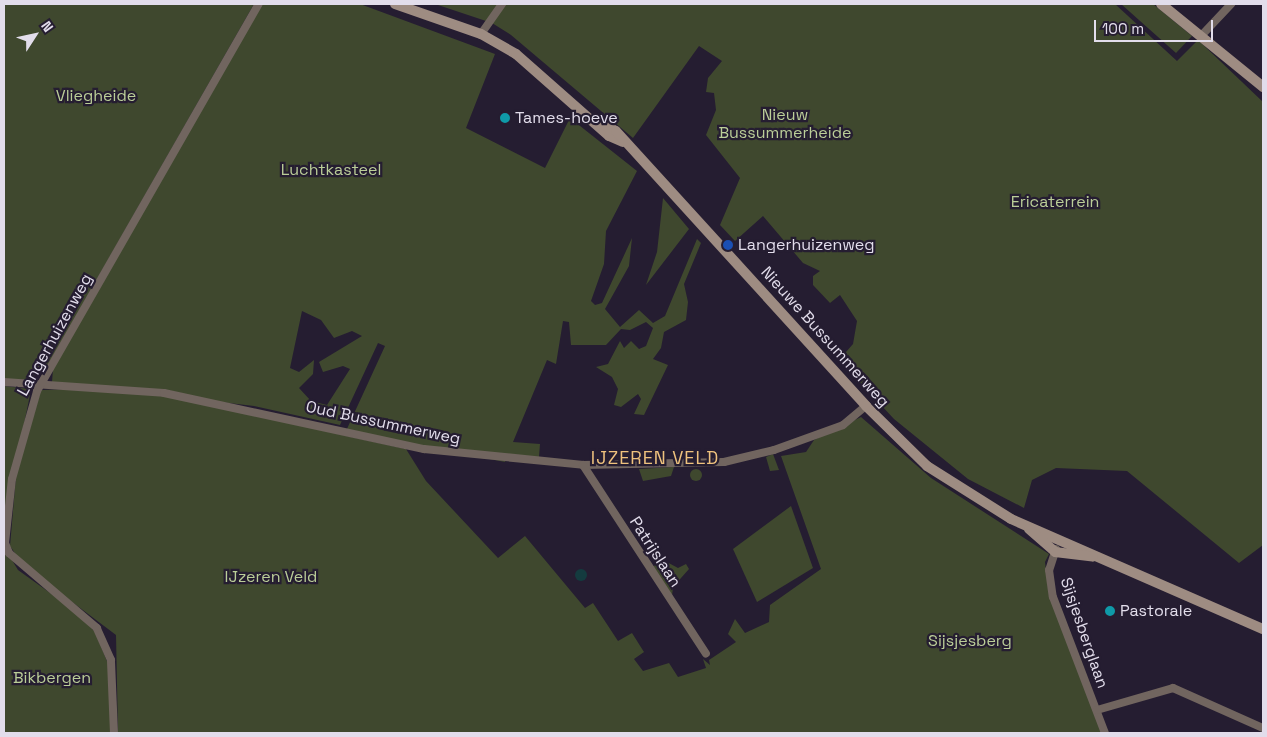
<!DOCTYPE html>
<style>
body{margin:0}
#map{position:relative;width:1267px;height:737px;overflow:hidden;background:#251d31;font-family:"Space Grotesk",sans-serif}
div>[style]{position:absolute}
.green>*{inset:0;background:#3f482e}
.round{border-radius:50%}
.water>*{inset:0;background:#143b3f}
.street>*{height:8px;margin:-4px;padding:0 4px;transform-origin:4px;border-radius:4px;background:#71655f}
.secondary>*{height:10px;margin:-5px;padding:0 5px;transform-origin:5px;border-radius:5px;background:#9e8c82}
.dots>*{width:14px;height:14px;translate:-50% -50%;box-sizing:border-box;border:2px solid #251d31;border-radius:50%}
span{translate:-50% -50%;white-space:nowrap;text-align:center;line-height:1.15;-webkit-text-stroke:4.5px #251d31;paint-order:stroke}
.park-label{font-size:16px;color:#bbce98}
.poi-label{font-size:16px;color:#e2ddeb}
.left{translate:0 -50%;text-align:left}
.street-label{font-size:16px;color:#e2ddeb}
.neighbourhood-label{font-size:18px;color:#efc27e;letter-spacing:1px}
.frame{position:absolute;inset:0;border:5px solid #e2ddeb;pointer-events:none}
.north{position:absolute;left:10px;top:10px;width:50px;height:50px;-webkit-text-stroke:4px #251d31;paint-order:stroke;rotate:55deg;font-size:14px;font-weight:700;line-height:20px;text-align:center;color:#e2ddeb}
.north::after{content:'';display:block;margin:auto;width:18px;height:22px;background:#e2ddeb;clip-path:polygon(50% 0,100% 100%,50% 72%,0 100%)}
.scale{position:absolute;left:1094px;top:20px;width:119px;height:22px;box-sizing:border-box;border:2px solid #e2ddeb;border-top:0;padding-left:6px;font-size:15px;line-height:18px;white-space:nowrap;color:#e2ddeb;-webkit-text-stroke:4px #251d31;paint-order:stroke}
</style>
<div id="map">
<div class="green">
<i style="clip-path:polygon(4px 4px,254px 4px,45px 370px,28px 380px,4px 379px)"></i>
<i style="clip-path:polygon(evenodd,262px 4px,360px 4px,495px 54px,466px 128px,545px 168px,570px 118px,637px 171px,606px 231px,604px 264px,591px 301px,595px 305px,602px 303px,632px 238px,629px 266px,605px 309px,620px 327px,639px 310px,653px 323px,665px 316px,697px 239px,701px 243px,684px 284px,688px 302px,686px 320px,664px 332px,661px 348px,653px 359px,668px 365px,644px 415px,634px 414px,641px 399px,638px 394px,621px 407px,614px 405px,618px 389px,612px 377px,596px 367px,608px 364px,620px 341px,624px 348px,631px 341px,639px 349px,646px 346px,653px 328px,646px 322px,630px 330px,621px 329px,606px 345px,571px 345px,569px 322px,563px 321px,556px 364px,547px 360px,513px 442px,540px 444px,539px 457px,508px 454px,505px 462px,346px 431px,385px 346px,378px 343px,340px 425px,254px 406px,52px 382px,53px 369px,262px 4px,302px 311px,321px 320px,334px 338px,352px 331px,362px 336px,319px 362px,323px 372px,343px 366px,350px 369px,327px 405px,311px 401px,299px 388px,313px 374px,314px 360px,299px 372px,290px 368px,302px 311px)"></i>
<i style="clip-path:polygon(435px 4px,1115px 4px,1177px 61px,1198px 40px,1263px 102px,1263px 545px,1239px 563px,1127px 471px,1056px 468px,1032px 480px,1024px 508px,968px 479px,894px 419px,839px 360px,853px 344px,857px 321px,840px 295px,830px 303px,813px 285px,813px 276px,820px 271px,803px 263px,763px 216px,735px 241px,720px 225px,740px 178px,706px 135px,716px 110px,714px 93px,706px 92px,708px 78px,722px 61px,699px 46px,633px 138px,511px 35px,492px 23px)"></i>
<i style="clip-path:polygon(1121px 4px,1153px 4px,1192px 36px,1176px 53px)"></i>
<i style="clip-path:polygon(663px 198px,689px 229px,646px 285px,657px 252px)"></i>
<i style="clip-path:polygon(4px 386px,30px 389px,30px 395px,4px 522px)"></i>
<i style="clip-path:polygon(73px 389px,165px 396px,406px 449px,426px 481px,498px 558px,525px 536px,585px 608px,593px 603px,618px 641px,632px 633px,644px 652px,634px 659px,643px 671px,669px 663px,678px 677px,706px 668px,703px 659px,710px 665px,709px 660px,736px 642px,728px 634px,735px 619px,745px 633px,769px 622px,770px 605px,821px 569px,781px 456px,806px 452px,814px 440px,861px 417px,931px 478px,1049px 554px,1045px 562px,1048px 587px,1103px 733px,118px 733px,116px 635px,23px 565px,10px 546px,16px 476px,41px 390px)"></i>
<i style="clip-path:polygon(773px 454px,779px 470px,770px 471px,766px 457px)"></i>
<i style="clip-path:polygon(674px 467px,671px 476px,643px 481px,639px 469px)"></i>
<i class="round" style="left:690px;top:469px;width:12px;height:12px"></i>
<i style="clip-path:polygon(791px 506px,813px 568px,757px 602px,733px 549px)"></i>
<i style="clip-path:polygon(4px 547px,18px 570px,78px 613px,95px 632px,111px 671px,110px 733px,4px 733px)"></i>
<i style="clip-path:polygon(665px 561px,678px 568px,686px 564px,689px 569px,673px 587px,672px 596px,649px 568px)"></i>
</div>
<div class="water">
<i class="round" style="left:575px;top:569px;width:12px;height:12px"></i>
</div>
<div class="street">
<i style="left:481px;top:34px;width:37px;rotate:-55deg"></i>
<i style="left:1201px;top:36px;width:44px;rotate:-46.8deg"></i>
<i style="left:4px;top:382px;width:160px;rotate:3.9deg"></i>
<i style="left:164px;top:393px;width:266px;rotate:12.2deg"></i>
<i style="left:424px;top:449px;width:160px;rotate:5.7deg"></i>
<i style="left:583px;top:465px;width:141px;rotate:-1.2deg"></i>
<i style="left:724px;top:462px;width:51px;rotate:-13.5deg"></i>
<i style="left:774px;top:450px;width:73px;rotate:-19.9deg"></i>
<i style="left:843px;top:425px;width:30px;rotate:-40deg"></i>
<i style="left:583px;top:465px;width:225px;rotate:56.9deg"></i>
<i style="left:1056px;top:549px;width:22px;rotate:108deg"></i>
<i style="left:1049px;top:570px;width:27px;rotate:82deg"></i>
<i style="left:1053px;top:597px;width:146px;rotate:69.1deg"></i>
<i style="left:1097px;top:710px;width:79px;rotate:-16.1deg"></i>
<i style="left:1173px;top:688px;width:98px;rotate:24deg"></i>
<i style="left:114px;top:733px;width:73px;rotate:-92.4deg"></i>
<i style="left:111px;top:660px;width:35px;rotate:-114deg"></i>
<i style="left:97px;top:628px;width:116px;rotate:-139.6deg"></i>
<i style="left:9px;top:553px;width:11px;rotate:-112deg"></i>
<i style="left:5px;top:543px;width:64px;rotate:-83.8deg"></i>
<i style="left:12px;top:479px;width:91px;rotate:-74.1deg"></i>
<i style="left:37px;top:391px;width:446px;rotate:-60.2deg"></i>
</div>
<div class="secondary">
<i style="left:395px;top:4px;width:91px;rotate:19.2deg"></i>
<i style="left:481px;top:34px;width:40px;rotate:29.7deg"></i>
<i style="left:516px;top:54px;width:124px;rotate:41.4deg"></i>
<i style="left:609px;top:136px;width:15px;rotate:23deg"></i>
<i style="left:1161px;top:4px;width:132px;rotate:39.1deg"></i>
<i style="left:597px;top:121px;width:21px;rotate:28deg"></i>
<i style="left:616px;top:131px;width:372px;rotate:47.7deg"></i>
<i style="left:866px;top:406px;width:86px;rotate:44.5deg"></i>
<i style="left:927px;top:466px;width:99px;rotate:32.2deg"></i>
<i style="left:1011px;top:519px;width:275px;rotate:23.6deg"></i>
<i style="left:1029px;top:529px;width:35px;rotate:41deg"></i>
<i style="left:1055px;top:552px;width:38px;rotate:7deg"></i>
</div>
<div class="dots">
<i style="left:505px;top:118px;background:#0f9aa8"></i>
<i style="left:728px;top:245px;background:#1a4fb4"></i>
<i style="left:1110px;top:611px;background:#0f9aa8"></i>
</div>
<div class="park-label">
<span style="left:96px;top:96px">Vliegheide</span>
<span style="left:785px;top:124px">Nieuw<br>Bussummerheide</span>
<span style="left:331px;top:170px">Luchtkasteel</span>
<span style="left:1055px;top:202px">Ericaterrein</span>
<span style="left:271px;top:577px">IJzeren Veld</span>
<span style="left:970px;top:641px">Sijsjesberg</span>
<span style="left:52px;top:678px">Bikbergen</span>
</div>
<div class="poi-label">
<span class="left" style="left:515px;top:118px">Tames-hoeve</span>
<span class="left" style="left:738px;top:245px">Langerhuizenweg</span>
<span class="left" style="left:1120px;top:611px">Pastorale</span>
</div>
<div class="street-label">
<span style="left:55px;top:335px;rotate:-61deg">Langerhuizenweg</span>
<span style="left:825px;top:337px;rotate:48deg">Nieuwe Bussummerweg</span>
<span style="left:383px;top:423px;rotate:12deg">Oud Bussummerweg</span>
<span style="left:655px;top:552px;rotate:57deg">Patrijslaan</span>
<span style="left:1084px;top:633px;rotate:71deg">Sijsjesberglaan</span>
</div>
<div class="neighbourhood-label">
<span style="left:655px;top:458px">IJZEREN VELD</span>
</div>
<div class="frame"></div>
<div class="north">N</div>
<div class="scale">100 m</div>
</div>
